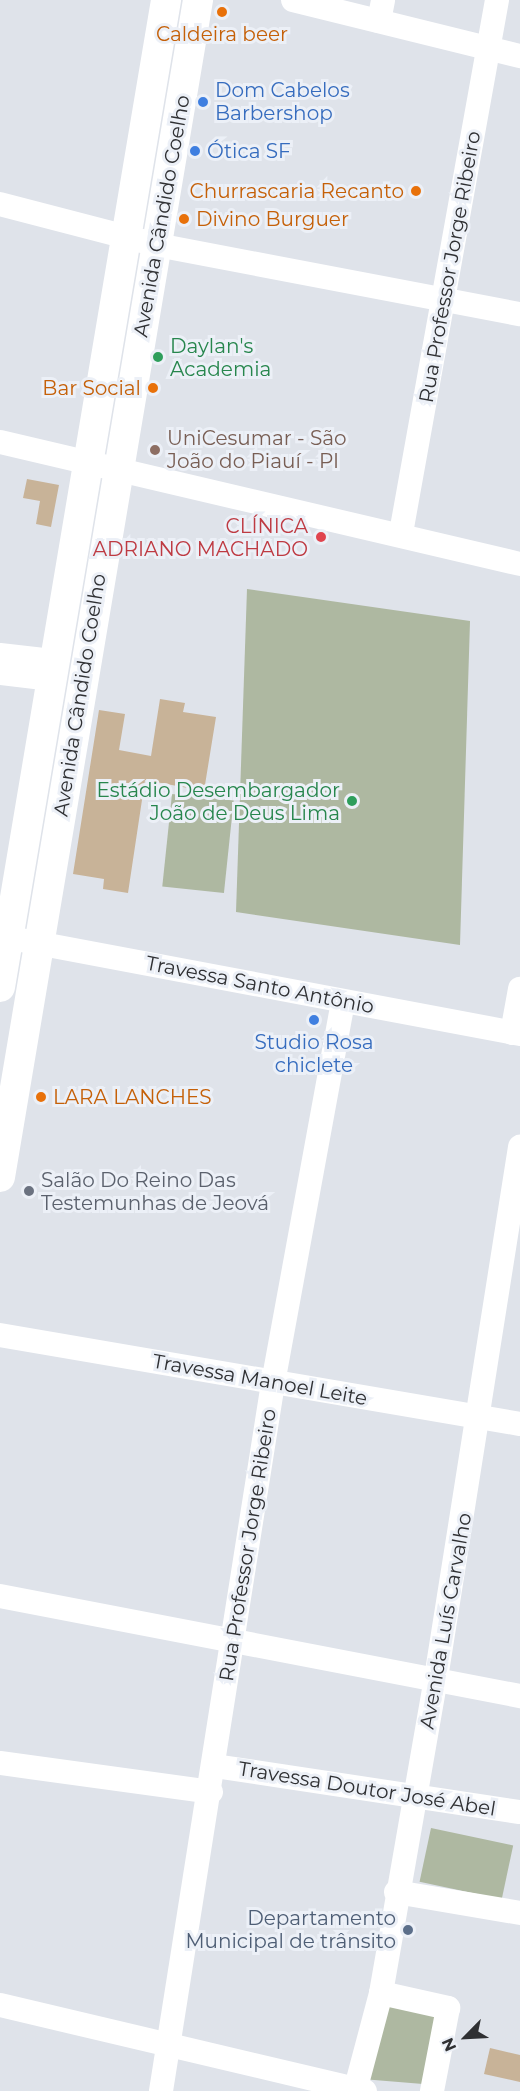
<!DOCTYPE html>
<meta charset="utf-8">
<style>
body{margin:0}
#map{position:relative;width:520px;height:2091px;overflow:hidden;background:#dfe3ea;font-family:Montserrat,sans-serif}
div>[style]{position:absolute}
.green>*{inset:0;background:#aeb8a1;transform-origin:0 0}
.building>*{inset:0;background:#c8b398}
.minor>*{height:24px;margin:-12px;padding:0 12px;transform-origin:12px;border-radius:12px;background:#fff}
.major>*{height:30px;margin:-15px;padding:0 15px;transform-origin:15px;border-radius:15px;background:#fff}
.dots>*{width:16px;height:16px;translate:-50% -50%;box-sizing:border-box;border:3px solid #ecf0f7;border-radius:50%}
span{translate:-50% -50%;white-space:nowrap;text-align:center;line-height:1.15;-webkit-text-stroke:6px #ecf0f7;paint-order:stroke}
.food-label{font-size:20px;color:#c56008}
.right{translate:-100% -50%;text-align:right}
.left{translate:0 -50%;text-align:left}
.shop-label{font-size:20px;color:#366cbe}
.street-label{font-size:20px;color:#2f3033}
.leisure-label{font-size:20px;color:#27864d}
.education-label{font-size:20px;color:#785e54}
.health-label{font-size:20px;color:#be3a42}
.worship-label{font-size:20px;color:#5b616d}
.service-label{font-size:20px;color:#4e5e75}
.north{position:absolute;left:436px;top:2007px;width:60px;height:60px;-webkit-text-stroke:4px #ecf0f7;paint-order:stroke;rotate:246deg;font-size:16px;font-weight:700;line-height:24px;text-align:center;color:#2f3033}
.north::after{content:'';display:block;margin:auto;width:21px;height:27px;background:#2f3033;clip-path:polygon(50% 0,100% 100%,50% 72%,0 100%)}
</style>
<div id="map">
<div class="green">
<i style="clip-path:polygon(247px 589px,470px 621px,460px 945px,236px 912px)"></i>
<i style="left:172px;top:794px;width:62px;height:93px;rotate:6deg"></i>
<i style="left:431px;top:1828px;width:84px;height:55px;rotate:12deg"></i>
<i style="clip-path:polygon(379px 2000px,447px 2013px,423px 2084px,362px 2079px)"></i>
</div>
<div class="building">
<i style="clip-path:polygon(27px 479px,59px 485px,51px 527px,36px 524px,40px 501px,23px 498px)"></i>
<i style="clip-path:polygon(160px 699px,185px 703px,183px 712px,216px 717px,204px 791px,145px 780px,128px 893px,103px 889px,104px 879px,73px 874px,99px 710px,125px 714px,119px 750px,151px 756px)"></i>
<i style="clip-path:polygon(490px 2048px,520px 2055px,520px 2082px,484px 2074px)"></i>
</div>
<div class="minor">
<i style="left:293px;top:0;width:234px;rotate:13.9deg"></i>
<i style="left:379px;top:21px;width:21px;rotate:-79deg"></i>
<i style="left:0;top:204px;width:162px;rotate:14.6deg"></i>
<i style="left:157px;top:245px;width:369px;rotate:10.8deg"></i>
<i style="left:0;top:442px;width:534px;rotate:13.2deg"></i>
<i style="left:401px;top:533px;width:542px;rotate:-79.79deg"></i>
<i style="left:0;top:655px;width:53px;rotate:6.5deg"></i>
<i style="left:0;top:673px;width:50px;rotate:6.8deg"></i>
<i style="left:21px;top:940px;width:508px;rotate:10.67deg"></i>
<i style="left:512px;top:1033px;width:45px;rotate:-79.7deg"></i>
<i style="left:0;top:1335px;width:528px;rotate:9.71deg"></i>
<i style="left:0;top:1596px;width:530px;rotate:10.89deg"></i>
<i style="left:0;top:1763px;width:213px;rotate:7.8deg"></i>
<i style="left:215px;top:1766px;width:308px;rotate:8.6deg"></i>
<i style="left:396px;top:1892px;width:126px;rotate:9.6deg"></i>
<i style="left:381px;top:1993px;width:69px;rotate:12.6deg"></i>
<i style="left:448px;top:2008px;width:85px;rotate:100.9deg"></i>
<i style="left:0;top:2005px;width:375px;rotate:13.3deg"></i>
<i style="left:161px;top:2091px;width:717px;rotate:-81.01deg"></i>
<i style="left:273px;top:1383px;width:388px;rotate:-79.6deg"></i>
<i style="left:355px;top:2091px;width:101px;rotate:-75.1deg"></i>
<i style="left:381px;top:1993px;width:320px;rotate:-80.1deg"></i>
<i style="left:436px;top:1678px;width:538px;rotate:-81.01deg"></i>
</div>
<div class="major">
<i style="left:0;top:987px;width:1001px;rotate:-80.45deg"></i>
<i style="left:0;top:1177px;width:1194px;rotate:-80.45deg"></i>
</div>
<div class="dots">
<i style="left:222px;top:12px;background:#e8710a"></i>
<i style="left:203px;top:102px;background:#3f7fe0"></i>
<i style="left:195px;top:151px;background:#3f7fe0"></i>
<i style="left:416px;top:191px;background:#e8710a"></i>
<i style="left:184px;top:219px;background:#e8710a"></i>
<i style="left:158px;top:357px;background:#2e9e5b"></i>
<i style="left:153px;top:388px;background:#e8710a"></i>
<i style="left:155px;top:450px;background:#8d6e63"></i>
<i style="left:321px;top:537px;background:#e0444e"></i>
<i style="left:352px;top:801px;background:#2e9e5b"></i>
<i style="left:314px;top:1020px;background:#3f7fe0"></i>
<i style="left:41px;top:1097px;background:#e8710a"></i>
<i style="left:29px;top:1191px;background:#6b7280"></i>
<i style="left:408px;top:1930px;background:#5c6f8a"></i>
</div>
<div class="food-label">
<span style="left:222px;top:34px">Caldeira beer</span>
<span class="right" style="left:404px;top:191px">Churrascaria Recanto</span>
<span class="left" style="left:196px;top:219px">Divino Burguer</span>
<span class="right" style="left:141px;top:388px">Bar Social</span>
<span class="left" style="left:53px;top:1097px">LARA LANCHES</span>
</div>
<div class="shop-label">
<span class="left" style="left:215px;top:102px">Dom Cabelos<br>Barbershop</span>
<span class="left" style="left:207px;top:151px">Ótica SF</span>
<span style="left:314px;top:1054px">Studio Rosa<br>chiclete</span>
</div>
<div class="street-label">
<span style="left:162px;top:216px;rotate:-80deg">Avenida Cândido Coelho</span>
<span style="left:450px;top:267px;rotate:-80deg">Rua Professor Jorge Ribeiro</span>
<span style="left:80px;top:695px;rotate:-81deg">Avenida Cândido Coelho</span>
<span style="left:260px;top:985px;rotate:11deg">Travessa Santo Antônio</span>
<span style="left:260px;top:1380px;rotate:10deg">Travessa Manoel Leite</span>
<span style="left:248px;top:1545px;rotate:-81deg">Rua Professor Jorge Ribeiro</span>
<span style="left:446px;top:1621px;rotate:-80deg">Avenida Luís Carvalho</span>
<span style="left:367px;top:1789px;rotate:9deg">Travessa Doutor José Abel</span>
</div>
<div class="leisure-label">
<span class="left" style="left:170px;top:358px">Daylan's<br>Academia</span>
<span class="right" style="left:340px;top:802px">Estádio Desembargador<br>João de Deus Lima</span>
</div>
<div class="education-label">
<span class="left" style="left:167px;top:450px">UniCesumar - São<br>João do Piauí - PI</span>
</div>
<div class="health-label">
<span class="right" style="left:308px;top:538px">CLÍNICA<br>ADRIANO MACHADO</span>
</div>
<div class="worship-label">
<span class="left" style="left:41px;top:1192px">Salão Do Reino Das<br>Testemunhas de Jeová</span>
</div>
<div class="service-label">
<span class="right" style="left:396px;top:1930px">Departamento<br>Municipal de trânsito</span>
</div>
<div class="north">N</div>
</div>
